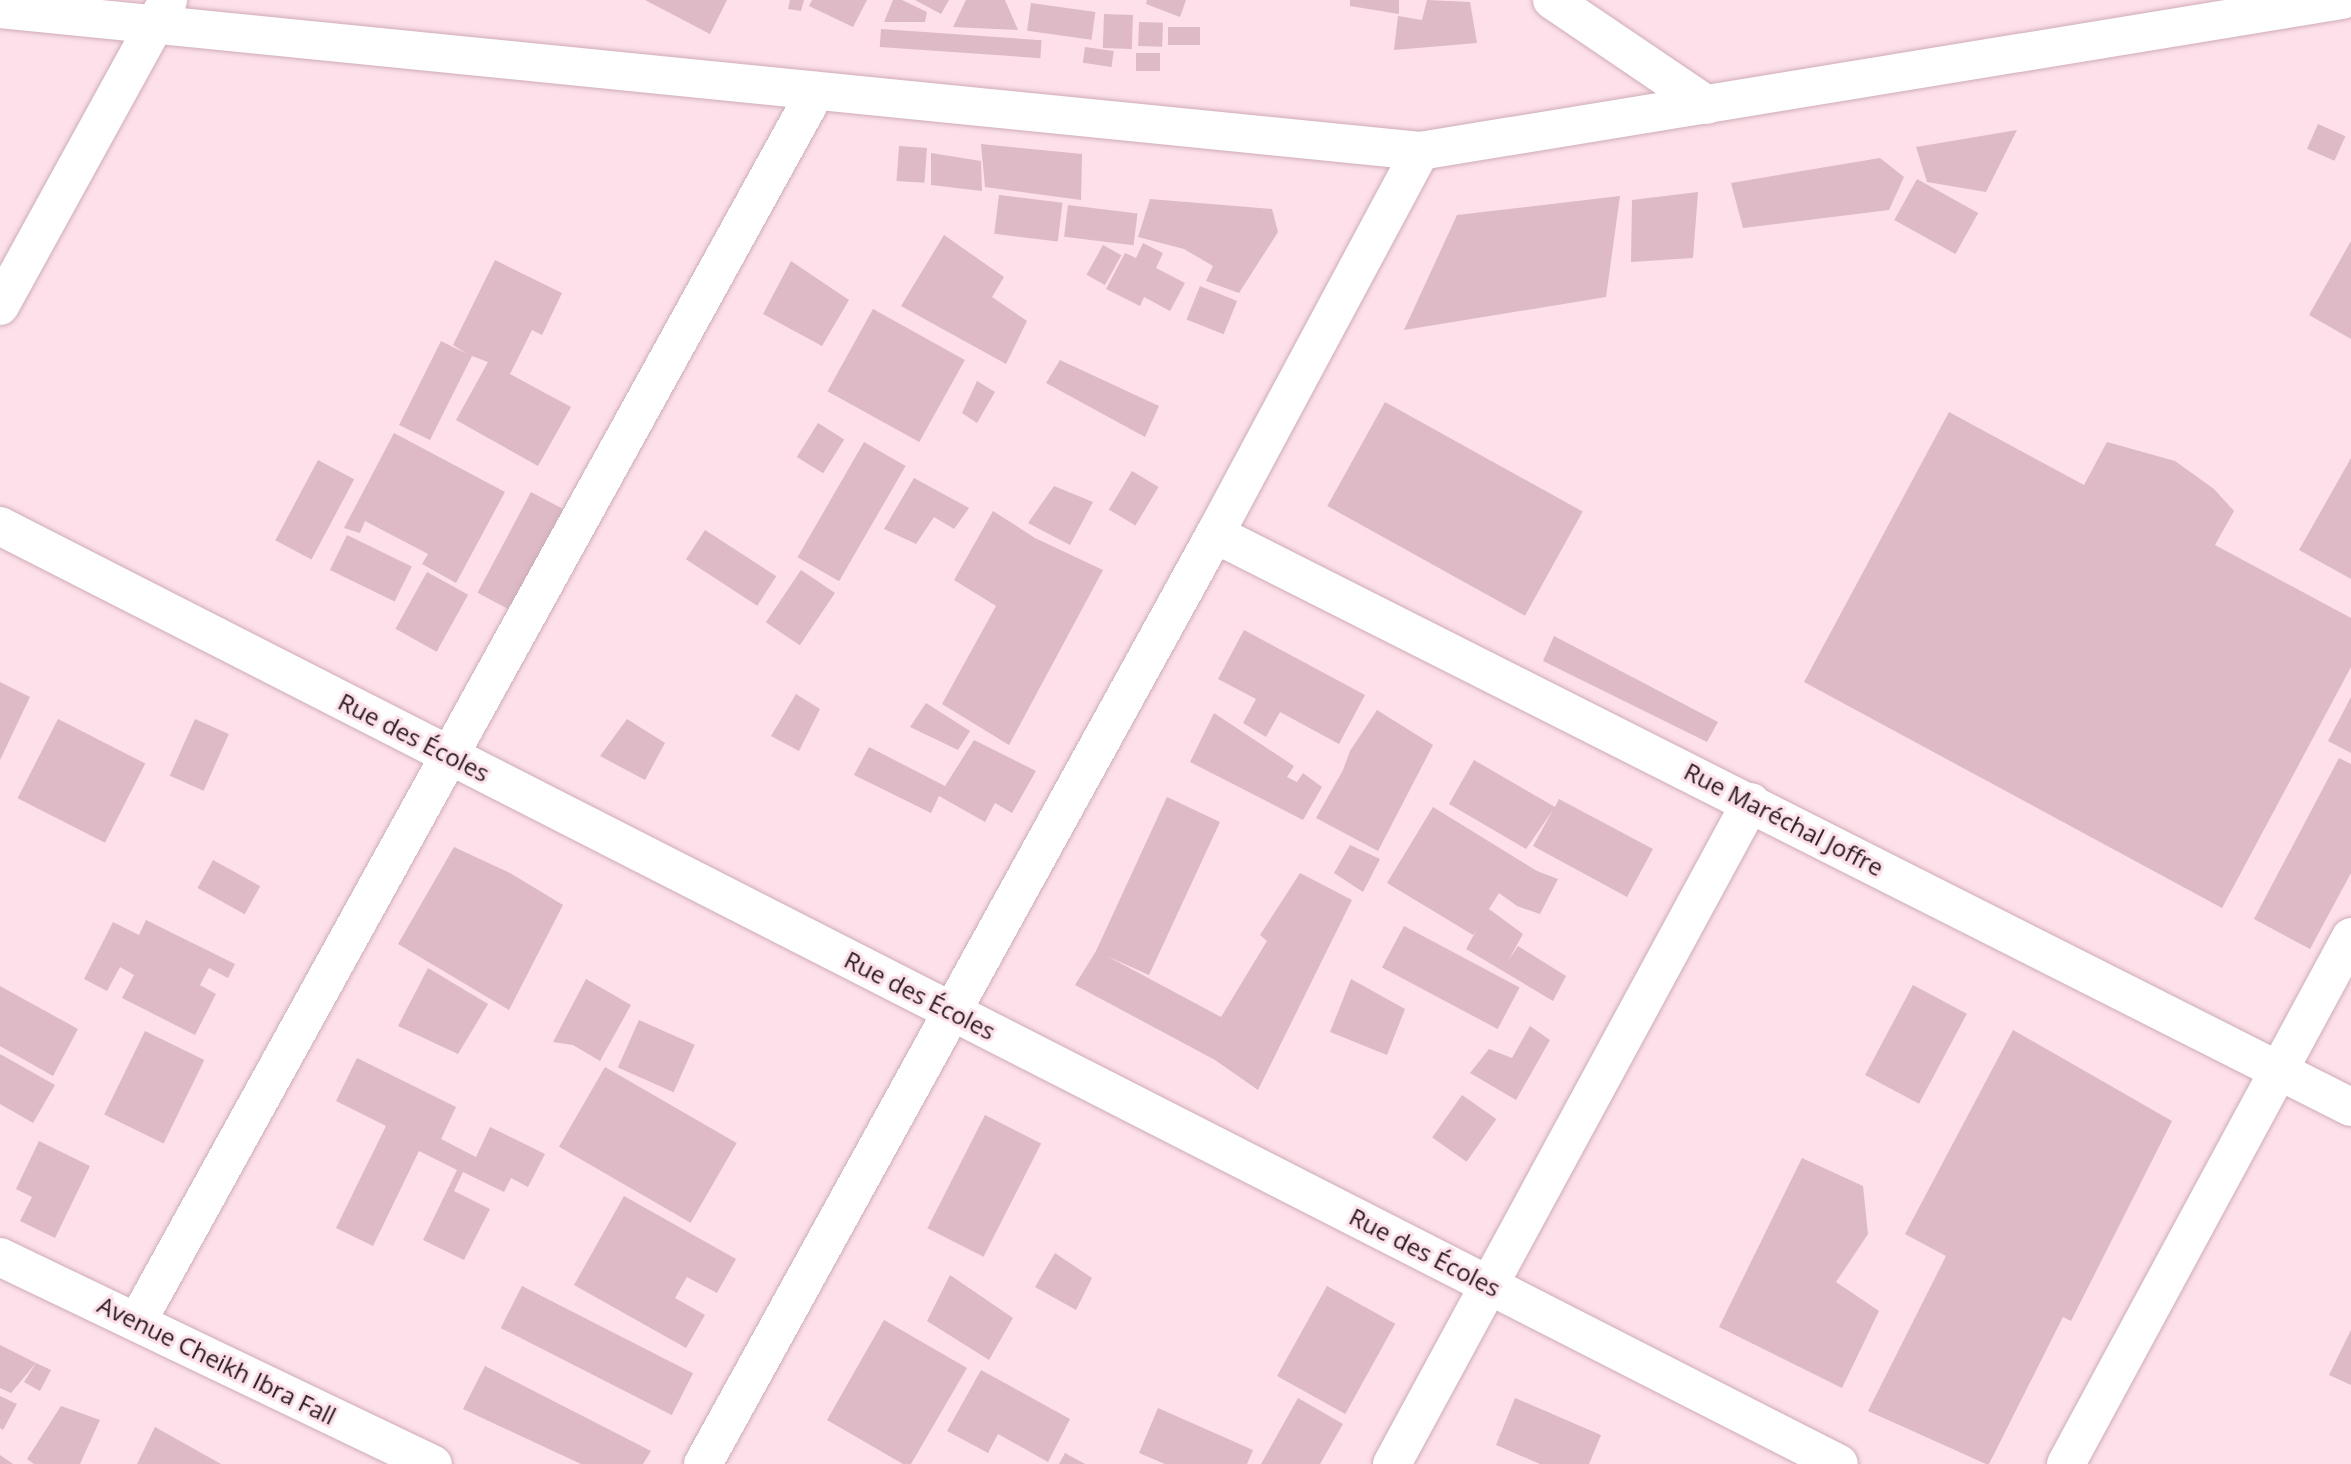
<!DOCTYPE html>
<meta charset="utf-8">
<style>
body{margin:0}
#map{position:relative;width:2351px;height:1464px;overflow:hidden;background:#fde0e9;font-family:"Open Sans",sans-serif}
div>[style]{position:absolute}
.building>*{inset:0;background:#ddbac6;transform-origin:0 0}
.roads{filter:drop-shadow(0 0 2px #ceacb7) drop-shadow(0 0 2px #ceacb7)}
.minor>*{height:38px;margin:-19px;padding:0 19px;transform-origin:19px;border-radius:19px;background:#fff}
.tertiary>*{height:38px;margin:-19px;padding:0 19px;transform-origin:19px;border-radius:19px;background:#fff}
span{translate:-50% -50%;white-space:nowrap;text-align:center;line-height:1.15;-webkit-text-stroke:6px #fde0e9;paint-order:stroke}
.street-label{font-size:24px;color:#271b1f}
</style>
<div id="map">
<div class="building">
<i style="clip-path:polygon(645px 0,727px 0,710px 34px)"></i>
<i style="clip-path:polygon(790px 0,804px 0,801px 11px,788px 9px)"></i>
<i style="clip-path:polygon(812px 0,867px 0,853px 27px,809px 6px)"></i>
<i style="clip-path:polygon(893px 0,902px 0,927px 12px,925px 22px,884px 22px)"></i>
<i style="clip-path:polygon(915px 0,949px 0,941px 14px)"></i>
<i style="clip-path:polygon(966px 0,1005px 0,1018px 30px,953px 27px)"></i>
<i style="clip-path:polygon(1147px 0,1186px 0,1180px 17px,1146px 4px)"></i>
<i style="clip-path:polygon(1350px 0,1399px 0,1399px 14px,1350px 6px)"></i>
<i style="clip-path:polygon(1427px 0,1470px 2px,1477px 43px,1394px 50px,1398px 16px,1422px 20px)"></i>
<i style="left:1031px;top:3px;width:65px;height:28px;rotate:8deg"></i>
<i style="left:1104px;top:14px;width:29px;height:34px;rotate:2deg"></i>
<i style="left:1139px;top:22px;width:24px;height:24px;rotate:2deg"></i>
<i style="left:1200px;top:27px;width:18px;height:32px;rotate:90deg"></i>
<i style="left:881px;top:29px;width:161px;height:18px;rotate:4deg"></i>
<i style="left:1085px;top:47px;width:29px;height:16px;rotate:8deg"></i>
<i style="left:1136px;top:53px;width:24px;height:18px"></i>
<i style="left:2318px;top:124px;width:30px;height:27px;rotate:24deg"></i>
<i style="clip-path:polygon(2017px 130px,1986px 192px,1927px 182px,1916px 147px)"></i>
<i style="clip-path:polygon(981px 144px,1082px 154px,1081px 200px,985px 187px)"></i>
<i style="left:899px;top:146px;width:28px;height:35px;rotate:4deg"></i>
<i style="clip-path:polygon(931px 153px,981px 161px,982px 191px,931px 185px)"></i>
<i style="clip-path:polygon(1880px 158px,1904px 177px,1889px 210px,1743px 228px,1731px 183px)"></i>
<i style="left:1917px;top:179px;width:70px;height:47px;rotate:29deg"></i>
<i style="clip-path:polygon(1698px 192px,1693px 258px,1631px 262px,1632px 200px)"></i>
<i style="left:999px;top:195px;width:64px;height:39px;rotate:7deg"></i>
<i style="clip-path:polygon(1620px 196px,1606px 297px,1404px 330px,1457px 215px)"></i>
<i style="clip-path:polygon(1150px 199px,1272px 209px,1278px 232px,1239px 293px,1206px 281px,1213px 266px,1184px 249px,1138px 237px)"></i>
<i style="left:1068px;top:205px;width:70px;height:32px;rotate:7deg"></i>
<i style="clip-path:polygon(944px 235px,1004px 277px,992px 297px,1027px 321px,1006px 364px,901px 306px)"></i>
<i style="clip-path:polygon(2351px 241px,2351px 339px,2309px 315px)"></i>
<i style="clip-path:polygon(1143px 243px,1163px 253px,1156px 268px,1185px 283px,1170px 311px,1144px 297px,1140px 306px,1106px 289px,1125px 253px,1136px 258px)"></i>
<i style="left:1103px;top:245px;width:21px;height:34px;rotate:29deg"></i>
<i style="clip-path:polygon(495px 260px,562px 293px,542px 335px,532px 330px,510px 374px,571px 407px,538px 466px,456px 420px,488px 362px,472px 356px,430px 440px,399px 425px,441px 341px,467px 354px,453px 345px)"></i>
<i style="clip-path:polygon(791px 261px,849px 300px,822px 346px,763px 314px)"></i>
<i style="left:1200px;top:286px;width:40px;height:36px;rotate:22deg"></i>
<i style="left:873px;top:309px;width:105px;height:94px;rotate:29deg"></i>
<i style="clip-path:polygon(1060px 360px,1159px 406px,1145px 437px,1046px 383px)"></i>
<i style="clip-path:polygon(977px 381px,995px 392px,977px 423px,962px 413px)"></i>
<i style="left:1385px;top:402px;width:226px;height:119px;rotate:29deg"></i>
<i style="clip-path:polygon(1949px 412px,2084px 485px,2107px 442px,2175px 461px,2214px 489px,2234px 511px,2215px 545px,2351px 618px,2351px 667px,2222px 908px,1804px 682px)"></i>
<i style="left:818px;top:423px;width:31px;height:40px;rotate:32deg"></i>
<i style="clip-path:polygon(394px 433px,505px 492px,456px 583px,422px 564px,428px 554px,365px 521px,360px 533px,344px 528px)"></i>
<i style="left:864px;top:442px;width:48px;height:133px;rotate:30deg"></i>
<i style="clip-path:polygon(2351px 458px,2351px 579px,2299px 550px)"></i>
<i style="left:318px;top:460px;width:41px;height:91px;rotate:28deg"></i>
<i style="left:1132px;top:471px;width:31px;height:45px;rotate:31deg"></i>
<i style="clip-path:polygon(914px 478px,969px 508px,954px 529px,934px 517px,916px 544px,884px 529px)"></i>
<i style="clip-path:polygon(1054px 486px,1093px 502px,1070px 545px,1028px 523px)"></i>
<i style="left:531px;top:492px;width:43px;height:114px;rotate:28deg"></i>
<i style="clip-path:polygon(993px 511px,1035px 538px,1103px 570px,1009px 745px,942px 704px,996px 606px,954px 580px)"></i>
<i style="left:705px;top:530px;width:85px;height:35px;rotate:33deg"></i>
<i style="left:347px;top:535px;width:72px;height:39px;rotate:26deg"></i>
<i style="left:801px;top:570px;width:41px;height:63px;rotate:34deg"></i>
<i style="left:427px;top:572px;width:47px;height:65px;rotate:29deg"></i>
<i style="clip-path:polygon(1244px 630px,1365px 695px,1339px 744px,1280px 712px,1266px 737px,1243px 723px,1256px 699px,1218px 679px)"></i>
<i style="clip-path:polygon(1554px 636px,1718px 722px,1707px 742px,1543px 661px)"></i>
<i style="clip-path:polygon(0 682px,30px 697px,0 760px)"></i>
<i style="clip-path:polygon(796px 694px,820px 709px,799px 751px,771px 736px)"></i>
<i style="clip-path:polygon(2351px 697px,2351px 753px,2328px 741px)"></i>
<i style="clip-path:polygon(926px 703px,970px 731px,958px 750px,910px 727px)"></i>
<i style="clip-path:polygon(1377px 710px,1433px 745px,1378px 851px,1316px 818px,1343px 770px,1350px 751px)"></i>
<i style="clip-path:polygon(1214px 713px,1294px 766px,1287px 777px,1297px 782px,1303px 773px,1322px 787px,1303px 820px,1190px 762px)"></i>
<i style="left:58px;top:719px;width:98px;height:89px;rotate:27deg"></i>
<i style="left:195px;top:719px;width:37px;height:62px;rotate:24deg"></i>
<i style="clip-path:polygon(627px 719px,665px 743px,645px 780px,600px 756px)"></i>
<i style="clip-path:polygon(974px 740px,1036px 771px,1012px 813px,995px 803px,985px 822px,939px 796px,931px 813px,854px 775px,869px 747px,945px 786px)"></i>
<i style="clip-path:polygon(2339px 758px,2351px 764px,2351px 873px,2310px 949px,2254px 919px)"></i>
<i style="clip-path:polygon(1474px 760px,1555px 807px,1559px 799px,1653px 849px,1627px 897px,1533px 846px,1553px 810px,1526px 849px,1449px 804px)"></i>
<i style="clip-path:polygon(1167px 797px,1220px 822px,1149px 975px,1107px 956px,1221px 1017px,1267px 941px,1260px 935px,1300px 873px,1352px 900px,1258px 1090px,1215px 1060px,1075px 985px,1096px 951px)"></i>
<i style="clip-path:polygon(1433px 807px,1537px 871px,1558px 879px,1540px 914px,1517px 906px,1499px 893px,1489px 909px,1523px 934px,1508px 961px,1518px 946px,1566px 976px,1553px 1001px,1466px 949px,1477px 929px,1473px 935px,1387px 883px)"></i>
<i style="clip-path:polygon(1350px 845px,1380px 859px,1363px 892px,1334px 873px)"></i>
<i style="clip-path:polygon(454px 847px,510px 873px,563px 905px,509px 1010px,398px 944px)"></i>
<i style="left:213px;top:860px;width:54px;height:32px;rotate:29deg"></i>
<i style="clip-path:polygon(146px 920px,235px 964px,228px 978px,209px 968px,200px 985px,216px 994px,195px 1035px,122px 998px,134px 975px,120px 967px,107px 991px,84px 979px,113px 922px,139px 935px)"></i>
<i style="left:1404px;top:926px;width:131px;height:47px;rotate:28deg"></i>
<i style="clip-path:polygon(428px 968px,488px 1004px,458px 1054px,398px 1026px)"></i>
<i style="clip-path:polygon(586px 979px,631px 1005px,600px 1061px,573px 1045px,553px 1042px)"></i>
<i style="clip-path:polygon(1351px 979px,1405px 1009px,1387px 1055px,1330px 1032px)"></i>
<i style="left:1913px;top:985px;width:61px;height:102px;rotate:28deg"></i>
<i style="clip-path:polygon(0 986px,78px 1029px,53px 1076px,0 1046px)"></i>
<i style="left:639px;top:1020px;width:61px;height:52px;rotate:24deg"></i>
<i style="clip-path:polygon(1530px 1026px,1550px 1040px,1516px 1100px,1470px 1073px,1489px 1049px,1512px 1058px)"></i>
<i style="clip-path:polygon(2013px 1030px,2172px 1121px,2071px 1321px,2063px 1317px,1989px 1464px,1986px 1464px,1868px 1411px,1946px 1256px,1905px 1234px)"></i>
<i style="left:145px;top:1031px;width:66px;height:93px;rotate:26deg"></i>
<i style="clip-path:polygon(0 1054px,55px 1085px,33px 1123px,0 1104px)"></i>
<i style="clip-path:polygon(357px 1058px,456px 1107px,441px 1139px,476px 1157px,490px 1127px,545px 1154px,528px 1187px,511px 1178px,504px 1192px,463px 1172px,454px 1191px,490px 1209px,464px 1260px,423px 1240px,457px 1170px,419px 1151px,373px 1246px,336px 1228px,386px 1126px,336px 1101px)"></i>
<i style="left:605px;top:1067px;width:152px;height:92px;rotate:30deg"></i>
<i style="left:1462px;top:1095px;width:42px;height:52px;rotate:35deg"></i>
<i style="left:985px;top:1115px;width:63px;height:127px;rotate:27deg"></i>
<i style="clip-path:polygon(39px 1141px,90px 1166px,55px 1238px,20px 1221px,32px 1197px,16px 1189px)"></i>
<i style="clip-path:polygon(1802px 1158px,1863px 1186px,1868px 1234px,1836px 1282px,1879px 1311px,1842px 1388px,1719px 1327px)"></i>
<i style="clip-path:polygon(624px 1196px,736px 1259px,717px 1293px,687px 1277px,675px 1298px,705px 1315px,686px 1348px,574px 1285px)"></i>
<i style="clip-path:polygon(1055px 1253px,1092px 1278px,1076px 1310px,1035px 1287px)"></i>
<i style="clip-path:polygon(950px 1275px,1013px 1318px,989px 1360px,927px 1321px)"></i>
<i style="left:522px;top:1286px;width:192px;height:47px;rotate:27deg"></i>
<i style="left:1327px;top:1286px;width:78px;height:103px;rotate:29deg"></i>
<i style="clip-path:polygon(884px 1320px,967px 1368px,911px 1464px,903px 1464px,827px 1420px)"></i>
<i style="clip-path:polygon(2351px 1330px,2351px 1385px,2329px 1375px)"></i>
<i style="clip-path:polygon(0 1345px,36px 1363px,11px 1393px,0 1388px)"></i>
<i style="clip-path:polygon(36px 1363px,51px 1370px,40px 1391px,24px 1382px)"></i>
<i style="clip-path:polygon(485px 1366px,651px 1451px,643px 1464px,581px 1464px,463px 1409px)"></i>
<i style="clip-path:polygon(981px 1370px,1070px 1419px,1048px 1462px,998px 1434px,988px 1453px,947px 1431px)"></i>
<i style="clip-path:polygon(0 1396px,17px 1404px,3px 1430px,0 1428px)"></i>
<i style="clip-path:polygon(1298px 1398px,1343px 1424px,1320px 1464px,1261px 1464px)"></i>
<i style="clip-path:polygon(1515px 1398px,1601px 1435px,1589px 1464px,1540px 1464px,1496px 1445px)"></i>
<i style="clip-path:polygon(61px 1406px,100px 1420px,80px 1464px,34px 1464px,27px 1459px)"></i>
<i style="clip-path:polygon(1158px 1408px,1253px 1450px,1247px 1464px,1165px 1464px,1139px 1453px)"></i>
<i style="clip-path:polygon(155px 1427px,221px 1464px,137px 1464px)"></i>
<i style="clip-path:polygon(1065px 1453px,1085px 1464px,1059px 1464px)"></i>
<i style="clip-path:polygon(0 1455px,13px 1464px,0 1464px)"></i>
</div>
<div class="roads">
<div class="minor">
<i style="left:1552px;top:0;width:187px;rotate:34.1deg"></i>
<i style="left:0;top:306px;width:349px;rotate:-61.2deg"></i>
<i style="left:0;top:526px;width:2064px;rotate:27.02deg"></i>
<i style="left:1215px;top:534px;width:1272px;rotate:26.77deg"></i>
<i style="left:0;top:1257px;width:480px;rotate:25.6deg"></i>
<i style="left:137px;top:1322px;width:1406px;rotate:-61.12deg"></i>
<i style="left:703px;top:1464px;width:1062px;rotate:-61.17deg"></i>
<i style="left:1215px;top:534px;width:434px;rotate:-61.8deg"></i>
<i style="left:1392px;top:1464px;width:753px;rotate:-61.53deg"></i>
<i style="left:2066px;top:1464px;width:599px;rotate:-61.6deg"></i>
</div>
<div class="tertiary">
<i style="left:0;top:9px;width:1427px;rotate:5.71deg"></i>
<i style="left:1420px;top:151px;width:934px;rotate:-9.3deg"></i>
</div>
</div>
<div class="street-label">
<span style="left:414px;top:737px;rotate:27deg">Rue des Écoles</span>
<span style="left:1784px;top:819px;rotate:27deg">Rue Maréchal Joffre</span>
<span style="left:920px;top:995px;rotate:27deg">Rue des Écoles</span>
<span style="left:1425px;top:1252px;rotate:27deg">Rue des Écoles</span>
<span style="left:217px;top:1360px;rotate:26deg">Avenue Cheikh Ibra Fall</span>
</div>
</div>
